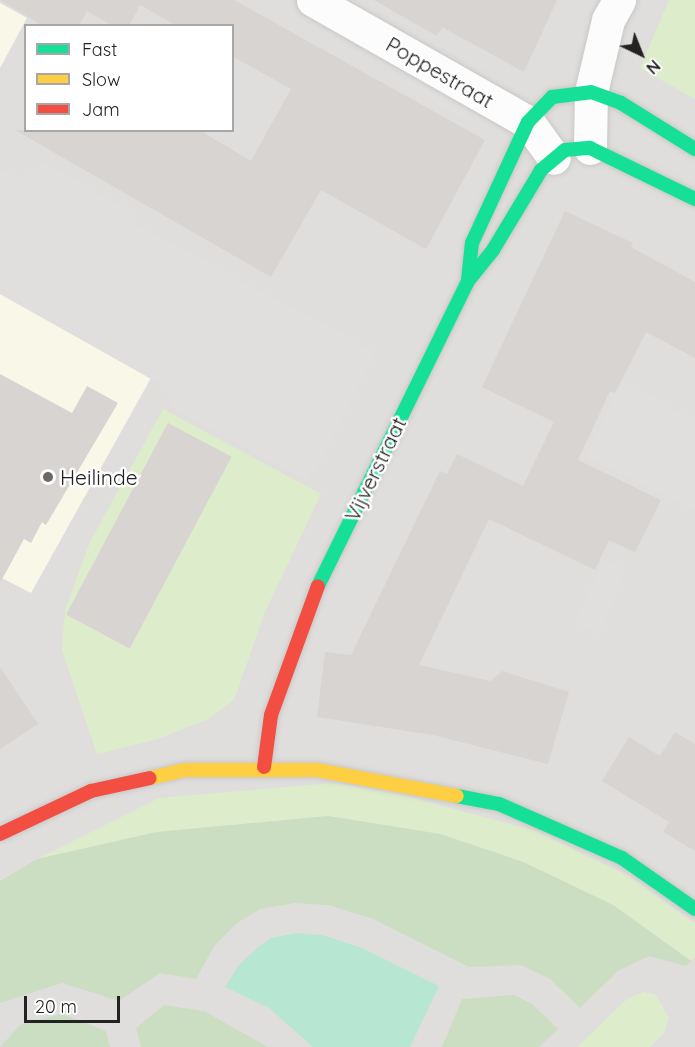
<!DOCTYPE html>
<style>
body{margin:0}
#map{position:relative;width:695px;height:1047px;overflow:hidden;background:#f0eeeb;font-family:Quicksand,sans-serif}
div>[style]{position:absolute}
.residential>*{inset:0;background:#dfdedc}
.education>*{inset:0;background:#f8f7e8}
.grass>*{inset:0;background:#ddeccb}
.forest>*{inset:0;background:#cbdec1}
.pitch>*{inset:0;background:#b7e6d2}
.parking>*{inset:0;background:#e0dfde;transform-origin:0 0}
.building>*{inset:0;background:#d7d4d2;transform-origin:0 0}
.roads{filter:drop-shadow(0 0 2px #c9c8c7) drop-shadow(0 0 2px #c9c8c7)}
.street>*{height:33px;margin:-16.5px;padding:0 16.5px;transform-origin:16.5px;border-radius:16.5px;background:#fdfcfc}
.fast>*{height:14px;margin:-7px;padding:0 7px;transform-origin:7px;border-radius:7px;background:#16e098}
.slow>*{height:14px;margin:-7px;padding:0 7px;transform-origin:7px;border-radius:7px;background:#ffcf43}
.jam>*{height:14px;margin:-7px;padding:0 7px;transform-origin:7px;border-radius:7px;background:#f24e42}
.dots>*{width:16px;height:16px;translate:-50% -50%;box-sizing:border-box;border:3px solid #fff;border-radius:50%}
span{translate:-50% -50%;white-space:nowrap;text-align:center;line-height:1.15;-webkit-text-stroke:5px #fff;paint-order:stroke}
.street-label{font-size:21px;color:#222}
.poi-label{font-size:21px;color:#222}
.left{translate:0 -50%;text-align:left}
.legend{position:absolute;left:24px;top:24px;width:210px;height:108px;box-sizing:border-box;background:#fff;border:2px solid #a7a7a7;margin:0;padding:8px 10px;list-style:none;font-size:18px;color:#222}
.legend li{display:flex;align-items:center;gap:12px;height:30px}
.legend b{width:30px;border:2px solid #a7a7a7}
.north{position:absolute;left:611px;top:24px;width:60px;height:60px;-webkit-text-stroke:4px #fff;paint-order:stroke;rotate:137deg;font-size:16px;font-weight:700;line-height:24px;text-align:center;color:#222}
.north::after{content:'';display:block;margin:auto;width:21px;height:27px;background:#222;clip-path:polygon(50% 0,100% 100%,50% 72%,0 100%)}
.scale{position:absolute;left:24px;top:996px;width:96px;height:27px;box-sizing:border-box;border:3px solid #222;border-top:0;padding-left:8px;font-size:18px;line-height:21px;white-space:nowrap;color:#222;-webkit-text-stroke:4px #fff;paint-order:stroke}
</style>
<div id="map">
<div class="residential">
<i style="clip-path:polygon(evenodd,0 0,695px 0,695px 1047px,0 1047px,0 0,26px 26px,232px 26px,232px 130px,26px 130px,26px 26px)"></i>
</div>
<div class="education">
<i style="clip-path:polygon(0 3px,27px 18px,0 68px)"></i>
<i style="clip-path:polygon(0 294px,151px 378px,31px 593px,0 577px)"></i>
</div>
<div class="grass">
<i style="clip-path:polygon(669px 0,695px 0,695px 99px,640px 68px)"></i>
<i style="clip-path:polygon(163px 409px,321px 494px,265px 612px,234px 700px,208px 719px,155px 740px,97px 754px,62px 650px,65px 610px,90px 542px)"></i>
<i style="clip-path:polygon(334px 783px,399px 794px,536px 831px,629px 876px,695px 923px,695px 957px,691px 961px,613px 905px,523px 862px,440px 834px,328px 816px,157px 832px,37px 859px,159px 798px)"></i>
<i style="clip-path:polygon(644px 992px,656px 995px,669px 1018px,664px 1033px,650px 1047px,577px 1047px,627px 999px)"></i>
</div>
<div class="forest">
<i style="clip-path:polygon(328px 816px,440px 834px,523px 862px,613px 905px,691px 961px,686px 966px,649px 956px,618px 971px,580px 1008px,550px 979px,521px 965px,469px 967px,373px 919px,328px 905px,295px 903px,260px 909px,237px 923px,215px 945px,196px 979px,160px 973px,119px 1001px,62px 983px,0 1003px,0 881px,37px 859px,157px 832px)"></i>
<i style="clip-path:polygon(514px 995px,532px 1004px,558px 1029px,539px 1047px,442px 1047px,462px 999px)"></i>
<i style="clip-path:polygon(164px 1005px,204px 1011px,268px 1047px,141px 1047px,136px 1028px)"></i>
<i style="clip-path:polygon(62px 1014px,106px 1031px,110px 1047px,0 1047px,21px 1024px)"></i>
</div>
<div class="pitch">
<i style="clip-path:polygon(296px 933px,322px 935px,362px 948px,439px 986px,410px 1047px,313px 1047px,269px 1008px,225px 987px,239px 965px,257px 948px,271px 938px)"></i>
</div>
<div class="parking">
<i style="clip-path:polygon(420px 69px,480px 104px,460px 117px,400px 82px)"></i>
<i style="clip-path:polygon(42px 163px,132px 212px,128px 221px,375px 352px,315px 473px,310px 471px,307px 481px,169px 406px,176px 393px,0 294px,0 168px,20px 180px,28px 167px,36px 171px)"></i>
<i style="clip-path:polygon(623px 383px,695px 420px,695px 510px,585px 457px)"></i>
<i style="left:603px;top:559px;width:25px;height:71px;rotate:23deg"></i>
</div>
<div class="building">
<i style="clip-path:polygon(0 0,234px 0,485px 140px,426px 249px,321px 190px,271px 277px,15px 130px,199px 130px,251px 161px,291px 89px,232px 56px,232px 26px,177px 26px,140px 5px,129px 26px,113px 26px,87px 11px,79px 26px,43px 26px)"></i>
<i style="clip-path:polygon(374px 0,557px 0,524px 72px,442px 27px,437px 36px)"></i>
<i style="clip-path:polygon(565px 211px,633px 243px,631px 247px,695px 282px,695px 358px,646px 332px,615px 393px,610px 391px,578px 460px,661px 500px,635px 552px,609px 540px,595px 570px,489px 519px,419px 665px,491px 681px,502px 671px,569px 692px,548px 764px,433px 735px,317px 717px,325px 652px,351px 655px,440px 471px,447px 474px,457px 454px,523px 486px,554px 422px,482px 387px)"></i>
<i style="clip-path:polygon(0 374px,72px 413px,87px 386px,118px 403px,46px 525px,42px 522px,31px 543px,24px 539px,0 583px)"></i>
<i style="left:168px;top:423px;width:72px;height:217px;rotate:28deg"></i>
<i style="clip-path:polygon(0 667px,38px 724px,0 749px)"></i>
<i style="clip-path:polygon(675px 732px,695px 744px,695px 851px,663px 832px,669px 822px,602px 781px,629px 737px,660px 756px)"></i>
</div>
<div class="roads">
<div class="street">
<i style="left:313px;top:0;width:247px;rotate:29.6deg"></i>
<i style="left:528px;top:122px;width:44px;rotate:54.2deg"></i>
<i style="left:590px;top:148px;width:56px;rotate:-89deg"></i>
<i style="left:591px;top:92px;width:74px;rotate:-76.7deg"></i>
<i style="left:608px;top:20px;width:23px;rotate:-61deg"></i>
</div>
<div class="fast">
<i style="left:468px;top:280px;width:37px;rotate:-84deg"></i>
<i style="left:472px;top:243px;width:133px;rotate:-65.2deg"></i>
<i style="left:528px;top:122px;width:35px;rotate:-46deg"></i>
<i style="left:552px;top:97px;width:39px;rotate:-7deg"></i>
<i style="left:591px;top:92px;width:32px;rotate:20deg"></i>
<i style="left:621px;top:103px;width:87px;rotate:31.9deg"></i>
<i style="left:318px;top:586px;width:340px;rotate:-63.8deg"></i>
<i style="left:468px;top:281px;width:40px;rotate:-51deg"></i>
<i style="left:493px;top:250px;width:93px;rotate:-59deg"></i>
<i style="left:541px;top:170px;width:31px;rotate:-40deg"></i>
<i style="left:565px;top:150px;width:25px;rotate:-5deg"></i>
<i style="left:590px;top:148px;width:117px;rotate:25.9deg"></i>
<i style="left:457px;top:796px;width:43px;rotate:10.8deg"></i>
<i style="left:499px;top:804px;width:134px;rotate:23.7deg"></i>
<i style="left:622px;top:858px;width:89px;rotate:34.9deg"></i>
</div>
<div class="slow">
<i style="left:150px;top:778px;width:36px;rotate:-13deg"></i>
<i style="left:185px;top:770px;width:132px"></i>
<i style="left:317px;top:770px;width:142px;rotate:10.5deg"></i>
</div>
<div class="jam">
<i style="left:264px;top:767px;width:52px;rotate:-82.3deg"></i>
<i style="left:271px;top:715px;width:137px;rotate:-70deg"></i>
<i style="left:0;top:834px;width:101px;rotate:-25.3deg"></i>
<i style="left:91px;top:791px;width:60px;rotate:-12.4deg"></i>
</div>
</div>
<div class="dots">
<i style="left:48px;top:477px;background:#6a6968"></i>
</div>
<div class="street-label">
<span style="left:440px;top:72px;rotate:30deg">Poppestraat</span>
<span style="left:375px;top:469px;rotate:-64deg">Vijverstraat</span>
</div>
<div class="poi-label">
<span class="left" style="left:60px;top:477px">Heilinde</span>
</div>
<ul class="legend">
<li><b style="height:8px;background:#16e098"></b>Fast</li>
<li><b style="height:8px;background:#ffcf43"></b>Slow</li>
<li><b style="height:8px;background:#f24e42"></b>Jam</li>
</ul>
<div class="north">N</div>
<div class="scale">20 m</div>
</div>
